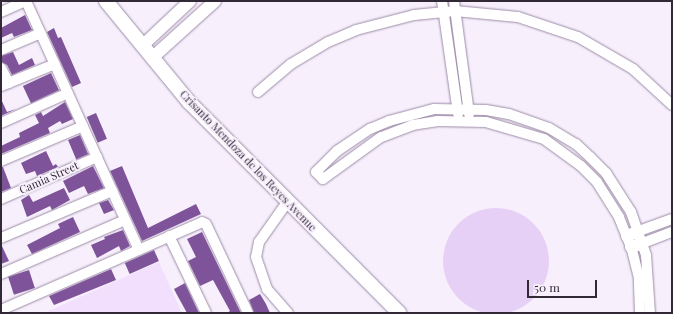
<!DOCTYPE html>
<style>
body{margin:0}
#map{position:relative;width:673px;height:314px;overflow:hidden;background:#f7f0fc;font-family:"Playfair Display",serif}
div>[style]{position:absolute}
.built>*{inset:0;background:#f2dffe}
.green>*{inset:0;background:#e7d0f6}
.round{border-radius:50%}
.building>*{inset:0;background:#7f539a;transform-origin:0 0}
.roads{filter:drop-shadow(0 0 1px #9d8ba8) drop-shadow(0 0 1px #9d8ba8)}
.minor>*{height:10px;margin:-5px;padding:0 5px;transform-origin:5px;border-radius:5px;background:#fff}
.tertiary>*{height:12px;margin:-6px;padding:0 6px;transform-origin:6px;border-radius:6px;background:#fff}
.secondary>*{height:14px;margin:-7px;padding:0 7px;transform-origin:7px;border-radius:7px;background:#fff}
span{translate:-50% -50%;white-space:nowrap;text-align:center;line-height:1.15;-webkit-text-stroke:4px #f7f0fc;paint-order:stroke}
.street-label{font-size:11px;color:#312a36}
.frame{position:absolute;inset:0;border:2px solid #312a36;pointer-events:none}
.scale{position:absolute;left:527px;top:280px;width:70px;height:18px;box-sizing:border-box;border:2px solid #312a36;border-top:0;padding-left:5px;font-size:12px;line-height:14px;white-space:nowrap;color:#312a36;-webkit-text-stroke:3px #f7f0fc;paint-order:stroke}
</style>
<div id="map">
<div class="built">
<i style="clip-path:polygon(159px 262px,182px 313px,44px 313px)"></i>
</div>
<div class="green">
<i class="round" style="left:443px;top:208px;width:106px;height:106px"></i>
</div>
<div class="building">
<i style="clip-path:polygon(25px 15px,32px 30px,14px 37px,12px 33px,1px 38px,1px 28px)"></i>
<i style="clip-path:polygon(54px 28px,58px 38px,61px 37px,81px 83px,72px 87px,47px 32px)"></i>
<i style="clip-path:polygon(13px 52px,19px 65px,32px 58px,35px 65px,12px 75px,7px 65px,1px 62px,1px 56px)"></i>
<i style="left:51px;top:73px;width:19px;height:31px;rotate:65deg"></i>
<i style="clip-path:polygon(1px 99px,7px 112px,16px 109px,1px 116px)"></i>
<i style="clip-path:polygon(65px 102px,73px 119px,62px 124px,60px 121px,48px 128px,50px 133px,1px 154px,1px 146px,20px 137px,19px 133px,39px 123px,35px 115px,41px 112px,43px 116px)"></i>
<i style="left:96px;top:113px;width:28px;height:10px;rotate:67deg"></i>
<i style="left:80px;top:135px;width:21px;height:13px;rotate:67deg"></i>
<i style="clip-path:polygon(46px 151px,53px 166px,56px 164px,58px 167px,37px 176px,35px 171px,26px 174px,21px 163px)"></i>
<i style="clip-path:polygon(93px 166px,104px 188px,88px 194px,84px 186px,69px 193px,63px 181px)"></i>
<i style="clip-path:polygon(122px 166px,148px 228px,196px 204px,201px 214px,142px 241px,110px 171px)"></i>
<i style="clip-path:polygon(1px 167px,3px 167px,11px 188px,1px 192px)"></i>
<i style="clip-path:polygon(64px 188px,70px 200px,52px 210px,50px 206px,27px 217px,21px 200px,29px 195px,33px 202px)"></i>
<i style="clip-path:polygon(108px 200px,114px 210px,104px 214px,99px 203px)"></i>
<i style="clip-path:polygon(73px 217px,80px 232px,32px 254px,27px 245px,60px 228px,58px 224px)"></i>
<i style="clip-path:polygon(123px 230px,130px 246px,121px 251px,119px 246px,97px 258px,91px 245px,105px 239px,104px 237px)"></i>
<i style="clip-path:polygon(202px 232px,241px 313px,227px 313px,230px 311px,213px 280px,200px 286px,188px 261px,196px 257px,187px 239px)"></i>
<i style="clip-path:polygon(1px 244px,9px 261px,1px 264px)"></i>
<i style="left:154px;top:250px;width:12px;height:32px;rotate:66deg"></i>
<i style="clip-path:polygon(111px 269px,116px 280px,54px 305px,49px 296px)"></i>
<i style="left:29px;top:270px;width:19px;height:22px;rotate:72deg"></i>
<i style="clip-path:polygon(185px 283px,199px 313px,187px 313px,176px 293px,174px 289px)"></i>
<i style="clip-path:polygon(260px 294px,266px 304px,270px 313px,254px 313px,249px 300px)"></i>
</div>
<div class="roads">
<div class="minor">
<i style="left:26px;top:1px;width:273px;rotate:65.6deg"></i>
<i style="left:442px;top:1px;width:114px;rotate:81.9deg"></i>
<i style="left:454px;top:1px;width:114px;rotate:82.4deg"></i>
<i style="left:1px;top:12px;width:27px;rotate:-24deg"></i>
<i style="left:1px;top:50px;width:43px;rotate:-23deg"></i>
<i style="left:1px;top:68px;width:17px;rotate:62deg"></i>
<i style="left:1px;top:86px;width:58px;rotate:-22.2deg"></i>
<i style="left:258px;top:92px;width:43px;rotate:-40.3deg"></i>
<i style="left:291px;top:64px;width:43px;rotate:-30.7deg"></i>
<i style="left:328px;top:42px;width:30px;rotate:-23deg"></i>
<i style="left:356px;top:30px;width:60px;rotate:-14.5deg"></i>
<i style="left:414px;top:15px;width:41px;rotate:-5.6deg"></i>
<i style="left:455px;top:11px;width:63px;rotate:5.4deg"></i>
<i style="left:518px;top:17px;width:63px;rotate:18.4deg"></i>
<i style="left:578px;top:37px;width:64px;rotate:30.2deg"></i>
<i style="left:633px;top:69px;width:53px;rotate:42.7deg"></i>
<i style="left:1px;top:123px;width:73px;rotate:-24.1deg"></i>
<i style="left:1px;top:161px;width:89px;rotate:-23.1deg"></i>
<i style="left:1px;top:199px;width:105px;rotate:-23.6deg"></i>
<i style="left:288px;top:201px;width:50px;rotate:125.3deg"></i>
<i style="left:259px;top:242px;width:15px;rotate:101deg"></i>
<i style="left:256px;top:257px;width:34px;rotate:71deg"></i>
<i style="left:267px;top:289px;width:32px;rotate:49deg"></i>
<i style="left:639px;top:231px;width:35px;rotate:-20deg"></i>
<i style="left:169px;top:236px;width:85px;rotate:64.3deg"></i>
<i style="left:1px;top:238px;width:121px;rotate:-22.9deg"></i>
<i style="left:643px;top:243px;width:31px;rotate:-21deg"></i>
<i style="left:1px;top:274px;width:135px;rotate:-23.5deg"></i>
<i style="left:1px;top:310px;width:219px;rotate:-23.6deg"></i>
<i style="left:202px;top:222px;width:4px;rotate:27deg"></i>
<i style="left:206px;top:224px;width:98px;rotate:64.7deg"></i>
<i style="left:640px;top:313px;width:35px;rotate:-92deg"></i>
<i style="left:639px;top:278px;width:32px;rotate:-104deg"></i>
<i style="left:631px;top:247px;width:32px;rotate:-112deg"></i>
<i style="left:619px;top:217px;width:41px;rotate:-122.2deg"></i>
<i style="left:597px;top:182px;width:23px;rotate:-135deg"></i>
<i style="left:581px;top:166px;width:46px;rotate:-143.9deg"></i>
<i style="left:544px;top:139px;width:60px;rotate:-163.7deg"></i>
<i style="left:486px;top:122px;width:48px;rotate:-178.8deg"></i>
<i style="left:438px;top:121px;width:25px;rotate:171deg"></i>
<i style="left:413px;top:125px;width:34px;rotate:159deg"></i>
<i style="left:381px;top:137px;width:72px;rotate:144.1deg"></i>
<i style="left:323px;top:179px;width:10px;rotate:-135deg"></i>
<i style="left:316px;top:172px;width:30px;rotate:-45deg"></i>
<i style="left:337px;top:151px;width:40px;rotate:-34deg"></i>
<i style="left:370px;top:129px;width:21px;rotate:-23deg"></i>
<i style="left:389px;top:121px;width:47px;rotate:-14.9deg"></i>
<i style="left:434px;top:109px;width:52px;rotate:1.1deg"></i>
<i style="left:486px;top:110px;width:23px;rotate:10deg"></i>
<i style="left:509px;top:114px;width:42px;rotate:19.3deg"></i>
<i style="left:549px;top:128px;width:31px;rotate:31deg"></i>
<i style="left:576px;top:144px;width:19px;rotate:43deg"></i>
<i style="left:590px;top:157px;width:23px;rotate:45deg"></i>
<i style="left:606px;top:173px;width:46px;rotate:57.3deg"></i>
<i style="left:631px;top:212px;width:46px;rotate:70.8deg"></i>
<i style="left:646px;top:255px;width:58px;rotate:86.1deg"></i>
</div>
<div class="tertiary">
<i style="left:142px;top:46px;width:66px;rotate:-43.2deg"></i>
<i style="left:152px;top:58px;width:85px;rotate:-42.1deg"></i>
<i style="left:627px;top:236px;width:13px;rotate:-23deg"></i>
<i style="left:631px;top:247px;width:13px;rotate:-18deg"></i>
</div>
<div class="secondary">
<i style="left:106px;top:1px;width:131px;rotate:50.6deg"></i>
<i style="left:189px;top:102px;width:298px;rotate:45.1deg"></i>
</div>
</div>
<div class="street-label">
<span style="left:248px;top:161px;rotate:46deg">Crisanto Mendoza de los Reyes Avenue</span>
<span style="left:49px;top:178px;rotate:-24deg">Camia Street</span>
</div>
<div class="frame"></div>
<div class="scale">50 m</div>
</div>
